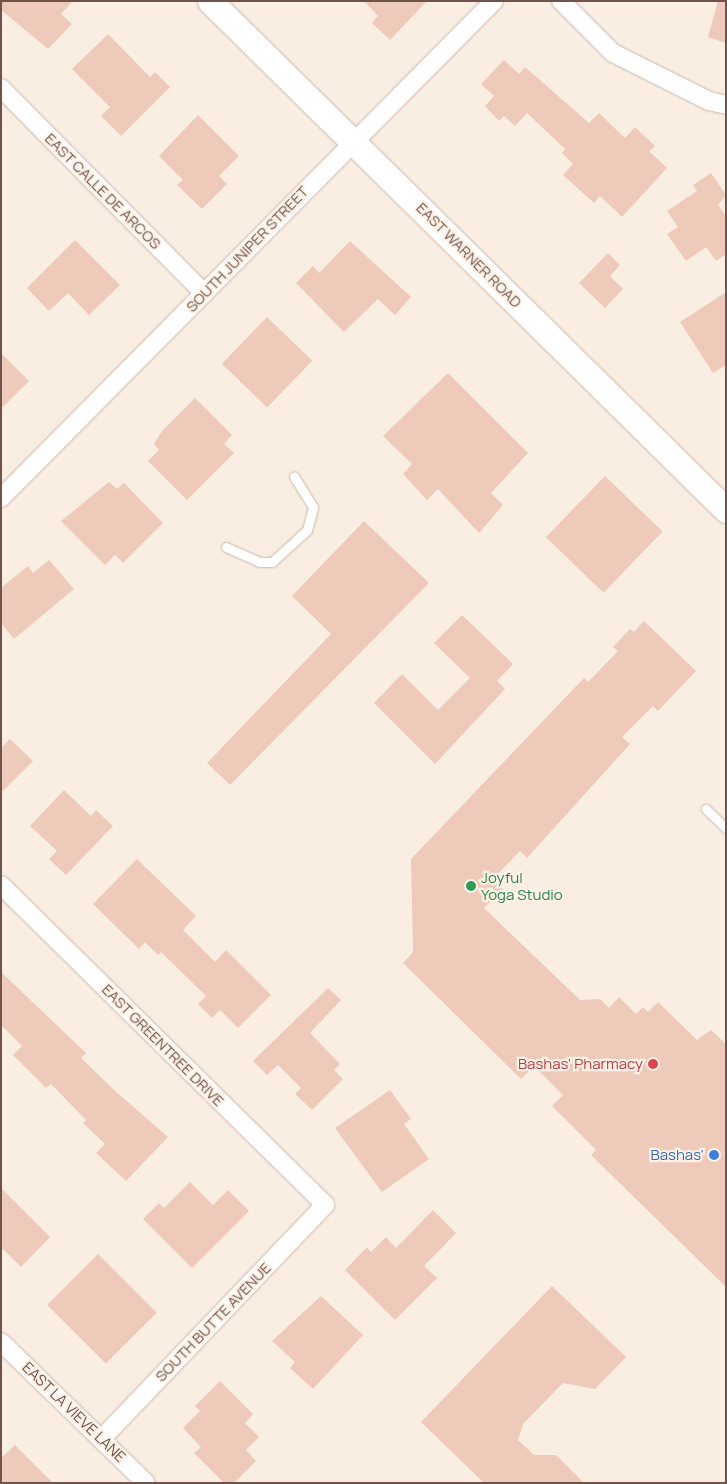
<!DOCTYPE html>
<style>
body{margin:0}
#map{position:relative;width:727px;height:1484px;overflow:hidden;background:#faeee2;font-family:Manrope,sans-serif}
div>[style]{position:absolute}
.building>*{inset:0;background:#eecabb;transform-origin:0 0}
.roads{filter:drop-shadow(0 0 1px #cdb7ac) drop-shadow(0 0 1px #cdb7ac)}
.service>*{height:9px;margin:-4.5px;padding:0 4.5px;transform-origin:4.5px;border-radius:4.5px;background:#fff}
.minor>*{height:18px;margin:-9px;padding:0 9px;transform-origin:9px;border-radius:9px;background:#fff}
.secondary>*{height:25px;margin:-12.5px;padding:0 12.5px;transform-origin:12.5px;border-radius:12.5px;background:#fff}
.dots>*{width:14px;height:14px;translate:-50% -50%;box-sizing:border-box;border:2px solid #fef2e7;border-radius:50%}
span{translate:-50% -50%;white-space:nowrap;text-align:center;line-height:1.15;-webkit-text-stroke:4.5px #fef2e7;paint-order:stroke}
.street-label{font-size:15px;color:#70534a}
.leisure-label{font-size:15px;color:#27864d}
.left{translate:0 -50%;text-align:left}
.health-label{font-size:15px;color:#be3a42}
.right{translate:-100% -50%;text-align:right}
.shop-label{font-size:15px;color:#366cbe}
.frame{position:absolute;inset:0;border:2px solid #70534a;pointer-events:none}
</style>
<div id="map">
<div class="building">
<i style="clip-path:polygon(1px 1px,73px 1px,61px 14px,72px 24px,48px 49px,1px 10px)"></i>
<i style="clip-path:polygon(364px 1px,427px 1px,390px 40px,372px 23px,378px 16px)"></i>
<i style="clip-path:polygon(718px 1px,726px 1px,726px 43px,708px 37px)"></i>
<i style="clip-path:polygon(108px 34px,150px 77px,155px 72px,170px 87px,121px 136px,101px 116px,110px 107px,72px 69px)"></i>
<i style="clip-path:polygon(504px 60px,519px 74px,525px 67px,589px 123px,599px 113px,625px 138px,635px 127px,655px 146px,649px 151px,667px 168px,622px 217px,600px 196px,594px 203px,563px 175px,573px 164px,562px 153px,565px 149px,527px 113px,515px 126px,504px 116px,499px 121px,485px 106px,494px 96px,481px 84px)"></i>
<i style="clip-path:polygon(198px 115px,239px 156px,219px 176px,227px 184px,202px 209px,177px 185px,183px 180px,159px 156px)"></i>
<i style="clip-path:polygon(711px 173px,726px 195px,718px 205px,726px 216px,726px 254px,716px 261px,706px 247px,686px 261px,667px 234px,678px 227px,667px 211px,697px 191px,693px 185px)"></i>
<i style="clip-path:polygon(75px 240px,120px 285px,89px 315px,68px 293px,49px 311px,27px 288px)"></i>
<i style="clip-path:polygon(350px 241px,411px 297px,395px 315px,378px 299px,344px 332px,296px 283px,313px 266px,319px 273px)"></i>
<i style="clip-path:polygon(608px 253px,620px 265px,610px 276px,623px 289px,605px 308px,579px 283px)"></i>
<i style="clip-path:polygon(726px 292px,726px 365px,713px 373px,680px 322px)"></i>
<i style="left:267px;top:317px;width:63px;height:65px;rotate:44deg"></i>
<i style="clip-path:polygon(1px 353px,29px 381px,1px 409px)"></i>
<i style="clip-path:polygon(448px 373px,528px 453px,491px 493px,503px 505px,479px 533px,438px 489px,427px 500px,403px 474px,412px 464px,383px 436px)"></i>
<i style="clip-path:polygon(195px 398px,232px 435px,224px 444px,234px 453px,187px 500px,148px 461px,159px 450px,154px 444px,162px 431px)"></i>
<i style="left:605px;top:476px;width:80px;height:85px;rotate:44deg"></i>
<i style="clip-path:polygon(109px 482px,117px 489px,124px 483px,163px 523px,123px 563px,115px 555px,105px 565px,61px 521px)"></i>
<i style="clip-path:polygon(364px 521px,429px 583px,230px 785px,207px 763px,331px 634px,292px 596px)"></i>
<i style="clip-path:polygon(49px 560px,74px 589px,14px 639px,1px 623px,1px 588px,28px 566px,33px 573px)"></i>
<i style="clip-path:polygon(462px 615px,513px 664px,497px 681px,505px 689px,435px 764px,374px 703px,402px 674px,438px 710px,470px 678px,434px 643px)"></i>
<i style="clip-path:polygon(644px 621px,696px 671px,658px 711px,653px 706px,622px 737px,630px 744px,527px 858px,520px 851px,493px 879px,503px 889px,484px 908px,580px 1000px,600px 999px,609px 1008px,619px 997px,636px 1014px,643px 1007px,648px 1012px,658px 1002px,697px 1040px,711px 1030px,726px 1044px,726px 1287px,591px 1155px,596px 1150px,552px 1106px,563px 1095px,534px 1066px,521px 1079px,403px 963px,413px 952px,411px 859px,584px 678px,588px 682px,618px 651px,613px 647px,630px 629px,634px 632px)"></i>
<i style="clip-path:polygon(10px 739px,33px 761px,1px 793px,1px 748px)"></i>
<i style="clip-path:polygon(64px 790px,91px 816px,96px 810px,113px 826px,66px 875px,49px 859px,57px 851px,30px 826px)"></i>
<i style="clip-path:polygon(137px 859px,196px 916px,183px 930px,215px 962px,226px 950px,271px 995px,238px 1028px,220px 1010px,212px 1018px,198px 1004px,206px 996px,161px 952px,158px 955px,145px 942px,139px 949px,93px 904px)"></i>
<i style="clip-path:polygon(1px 972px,86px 1053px,81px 1058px,114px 1090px,168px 1137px,126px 1181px,96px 1153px,105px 1144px,83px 1123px,86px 1120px,51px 1084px,46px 1088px,13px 1055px,22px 1046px,1px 1025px)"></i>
<i style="clip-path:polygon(328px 988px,341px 1000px,310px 1033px,340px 1064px,334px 1070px,343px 1079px,312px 1110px,295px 1094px,301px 1088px,278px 1065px,267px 1075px,253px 1061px)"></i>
<i style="clip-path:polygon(390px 1090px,411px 1119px,404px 1124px,429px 1159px,382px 1192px,335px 1128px)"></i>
<i style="clip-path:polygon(190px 1182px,213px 1205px,228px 1190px,249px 1211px,192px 1268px,143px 1219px,159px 1203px,164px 1208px)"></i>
<i style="clip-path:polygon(1px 1188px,50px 1237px,21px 1267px,1px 1247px)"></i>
<i style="clip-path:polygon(433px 1210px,456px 1233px,424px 1266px,437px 1278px,395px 1320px,345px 1270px,367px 1247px,371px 1252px,386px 1237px,396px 1248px)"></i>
<i style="left:98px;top:1254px;width:83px;height:72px;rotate:45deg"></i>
<i style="clip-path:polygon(552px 1286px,626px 1357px,595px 1389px,563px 1383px,523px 1424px,518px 1440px,534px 1455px,556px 1455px,584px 1483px,484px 1483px,421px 1422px)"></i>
<i style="clip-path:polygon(321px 1296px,363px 1335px,313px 1389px,290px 1368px,295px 1362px,272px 1341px)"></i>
<i style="clip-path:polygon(220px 1381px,253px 1414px,245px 1423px,259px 1437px,246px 1450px,256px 1461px,234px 1483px,224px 1483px,194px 1453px,201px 1447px,183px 1428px,200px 1411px,195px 1406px)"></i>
<i style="clip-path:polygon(15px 1445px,53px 1483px,1px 1483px,1px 1458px)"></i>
</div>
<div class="roads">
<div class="service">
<i style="left:226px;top:547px;width:36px;rotate:24deg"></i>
<i style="left:259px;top:562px;width:13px"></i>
<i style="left:272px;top:562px;width:47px;rotate:-42.4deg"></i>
<i style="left:307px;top:530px;width:24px;rotate:-75deg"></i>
<i style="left:313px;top:507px;width:36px;rotate:-122deg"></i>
<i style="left:706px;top:809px;width:28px;rotate:44deg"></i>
</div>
<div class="minor">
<i style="left:561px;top:1px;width:74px;rotate:45deg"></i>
<i style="left:613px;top:53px;width:107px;rotate:26.6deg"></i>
<i style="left:709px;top:101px;width:17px;rotate:13deg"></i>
<i style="left:1px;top:88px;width:289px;rotate:45.3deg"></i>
<i style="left:1px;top:498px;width:700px;rotate:-45.23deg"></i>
<i style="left:1px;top:885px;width:455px;rotate:44.6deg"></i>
<i style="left:325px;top:1205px;width:324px;rotate:133.7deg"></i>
<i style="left:1px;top:1342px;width:202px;rotate:44.2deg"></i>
</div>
<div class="secondary">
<i style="left:210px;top:1px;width:725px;rotate:44.61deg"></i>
</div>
</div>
<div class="dots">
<i style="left:471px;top:886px;background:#2e9e5b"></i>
<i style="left:653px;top:1064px;background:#e0444e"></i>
<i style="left:714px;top:1155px;background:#3f7fe0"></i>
</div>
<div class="street-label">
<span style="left:103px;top:191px;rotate:45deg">EAST CALLE DE ARCOS</span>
<span style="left:247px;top:249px;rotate:-46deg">SOUTH JUNIPER STREET</span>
<span style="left:469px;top:255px;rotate:45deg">EAST WARNER ROAD</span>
<span style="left:163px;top:1045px;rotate:45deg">EAST GREENTREE DRIVE</span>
<span style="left:213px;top:1322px;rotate:-46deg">SOUTH BUTTE AVENUE</span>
<span style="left:74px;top:1412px;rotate:44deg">EAST LA VIEVE LANE</span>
</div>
<div class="leisure-label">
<span class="left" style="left:481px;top:886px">Joyful<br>Yoga Studio</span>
</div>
<div class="health-label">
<span class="right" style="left:643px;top:1064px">Bashas' Pharmacy</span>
</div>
<div class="shop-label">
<span class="right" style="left:704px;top:1155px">Bashas'</span>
</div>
<div class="frame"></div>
</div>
